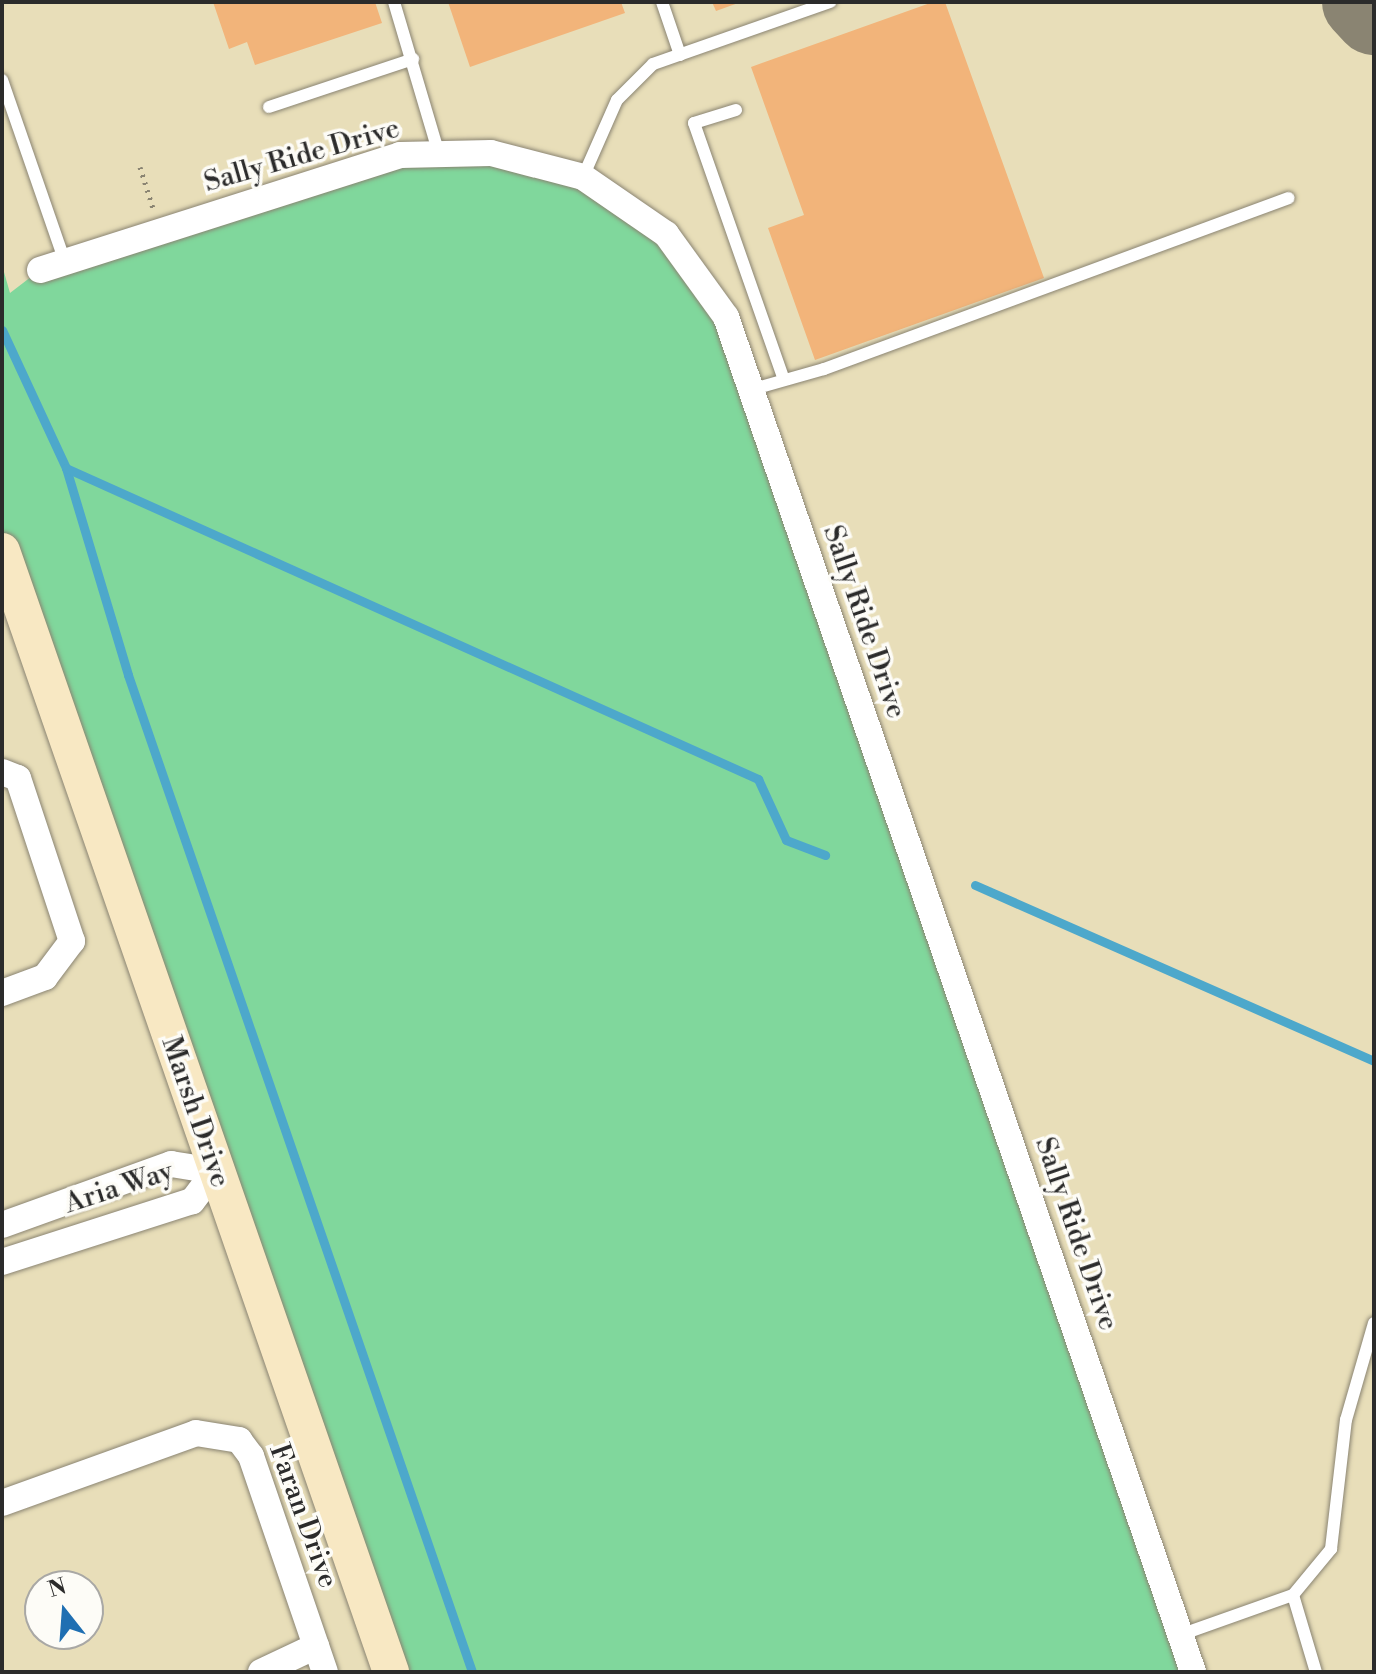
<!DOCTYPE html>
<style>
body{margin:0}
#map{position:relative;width:1376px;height:1674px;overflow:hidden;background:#e8deb9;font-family:"Libre Bodoni",serif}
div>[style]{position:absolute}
.green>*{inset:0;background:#80d79c}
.stream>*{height:9px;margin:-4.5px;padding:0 4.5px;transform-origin:4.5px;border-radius:4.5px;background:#4da8cb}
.taxiway>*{height:80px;margin:-40px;padding:0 40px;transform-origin:40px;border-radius:40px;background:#8a8472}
.building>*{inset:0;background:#f2b47a}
.path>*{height:5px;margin-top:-2.5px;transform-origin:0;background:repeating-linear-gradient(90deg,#8a8472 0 2px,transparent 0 8px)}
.roads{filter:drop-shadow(0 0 2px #8a8472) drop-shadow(0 0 2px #8a8472)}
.lane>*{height:12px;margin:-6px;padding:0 6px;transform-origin:6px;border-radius:6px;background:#fff}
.street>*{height:26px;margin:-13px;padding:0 13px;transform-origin:13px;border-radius:13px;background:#fff}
.secondary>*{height:36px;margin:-18px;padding:0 18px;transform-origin:18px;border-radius:18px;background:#f8e8c3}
span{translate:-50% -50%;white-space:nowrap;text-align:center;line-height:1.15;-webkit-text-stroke:7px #fdfcf7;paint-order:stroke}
.street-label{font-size:28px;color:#2b2b2b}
.frame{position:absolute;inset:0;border:4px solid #2b2b2b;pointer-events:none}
.north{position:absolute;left:24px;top:1570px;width:80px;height:80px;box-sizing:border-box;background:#fdfcf7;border:2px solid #a9a8a5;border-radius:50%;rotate:343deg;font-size:22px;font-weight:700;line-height:32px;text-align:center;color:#2b2b2b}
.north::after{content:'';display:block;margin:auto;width:28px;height:36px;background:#1f6fb2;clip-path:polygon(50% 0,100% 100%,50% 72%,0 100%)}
</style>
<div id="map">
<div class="green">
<i style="clip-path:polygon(400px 155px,583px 177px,666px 234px,726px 317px,1193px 1672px,393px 1672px,2px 551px,2px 265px,10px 293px,40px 270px)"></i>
</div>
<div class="stream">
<i style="left:2px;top:330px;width:152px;rotate:65.1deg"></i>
<i style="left:66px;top:468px;width:216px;rotate:73.3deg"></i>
<i style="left:128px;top:675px;width:1055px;rotate:70.96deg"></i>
<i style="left:66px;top:468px;width:759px;rotate:24.2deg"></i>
<i style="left:758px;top:779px;width:67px;rotate:65.3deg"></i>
<i style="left:786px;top:840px;width:42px;rotate:21deg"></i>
<i style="left:975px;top:885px;width:436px;rotate:23.8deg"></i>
</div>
<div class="taxiway">
<i style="left:1362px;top:2px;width:18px;rotate:47deg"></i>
</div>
<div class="building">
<i style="clip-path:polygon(213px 2px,375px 2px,382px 23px,255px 65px,247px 42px,229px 49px)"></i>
<i style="clip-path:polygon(448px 2px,621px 2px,625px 13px,470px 67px)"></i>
<i style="clip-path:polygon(712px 2px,741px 2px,716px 11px)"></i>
<i style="clip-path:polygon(933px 2px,945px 2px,1044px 278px,815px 360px,768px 228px,804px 215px,751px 67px)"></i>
</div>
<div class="path">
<i style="left:140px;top:167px;width:43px;rotate:72.4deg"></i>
</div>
<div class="roads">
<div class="lane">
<i style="left:394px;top:2px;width:159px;rotate:73.5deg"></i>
<i style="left:662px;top:2px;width:56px;rotate:71.2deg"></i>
<i style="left:2px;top:80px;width:193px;rotate:70.9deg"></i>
<i style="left:269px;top:107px;width:152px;rotate:-18.4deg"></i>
<i style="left:736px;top:110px;width:44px;rotate:162.8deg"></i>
<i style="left:694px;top:123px;width:269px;rotate:70.7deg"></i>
<i style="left:583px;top:177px;width:84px;rotate:-66.2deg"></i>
<i style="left:617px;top:100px;width:51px;rotate:-45deg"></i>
<i style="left:653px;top:64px;width:188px;rotate:-19.3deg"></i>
<i style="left:750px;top:390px;width:77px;rotate:-15.8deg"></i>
<i style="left:824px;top:369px;width:495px;rotate:-20.2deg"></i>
<i style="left:1293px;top:1595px;width:80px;rotate:73.4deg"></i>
<i style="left:1180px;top:1635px;width:120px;rotate:-19.5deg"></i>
<i style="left:1293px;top:1595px;width:60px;rotate:-50.4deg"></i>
<i style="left:1331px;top:1549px;width:130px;rotate:-83.4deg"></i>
<i style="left:1346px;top:1420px;width:101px;rotate:-73.9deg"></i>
</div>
<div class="street">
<i style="left:40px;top:270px;width:378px;rotate:-17.7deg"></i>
<i style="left:400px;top:155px;width:91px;rotate:-1.3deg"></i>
<i style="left:491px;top:153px;width:95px;rotate:14.6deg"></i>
<i style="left:583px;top:177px;width:101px;rotate:34.5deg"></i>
<i style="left:666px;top:234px;width:102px;rotate:54.1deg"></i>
<i style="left:726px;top:317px;width:1433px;rotate:70.98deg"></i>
<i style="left:2px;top:772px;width:17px;rotate:21deg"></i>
<i style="left:18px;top:778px;width:172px;rotate:71.7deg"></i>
<i style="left:72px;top:941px;width:45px;rotate:126.9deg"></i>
<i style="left:45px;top:977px;width:46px;rotate:159.6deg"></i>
<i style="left:2px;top:1225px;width:180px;rotate:-19.8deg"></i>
<i style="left:171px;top:1164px;width:45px;rotate:9deg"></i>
<i style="left:215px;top:1171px;width:38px;rotate:127deg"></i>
<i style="left:192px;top:1201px;width:200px;rotate:162.2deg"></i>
<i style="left:2px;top:1503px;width:206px;rotate:-19.8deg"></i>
<i style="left:196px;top:1433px;width:44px;rotate:9.2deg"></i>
<i style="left:239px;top:1440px;width:20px;rotate:53deg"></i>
<i style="left:251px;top:1456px;width:228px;rotate:71.1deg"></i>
<i style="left:261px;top:1672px;width:61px;rotate:-25.3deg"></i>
</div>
<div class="secondary">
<i style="left:2px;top:551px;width:1187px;rotate:70.86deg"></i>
</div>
</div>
<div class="street-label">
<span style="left:302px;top:156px;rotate:-16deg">Sally Ride Drive</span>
<span style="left:864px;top:622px;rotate:71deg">Sally Ride Drive</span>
<span style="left:195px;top:1112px;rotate:71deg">Marsh Drive</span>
<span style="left:119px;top:1188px;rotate:-18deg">Aria Way</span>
<span style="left:1076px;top:1234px;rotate:71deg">Sally Ride Drive</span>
<span style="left:303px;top:1516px;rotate:70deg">Faran Drive</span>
</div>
<div class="frame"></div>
<div class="north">N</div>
</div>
